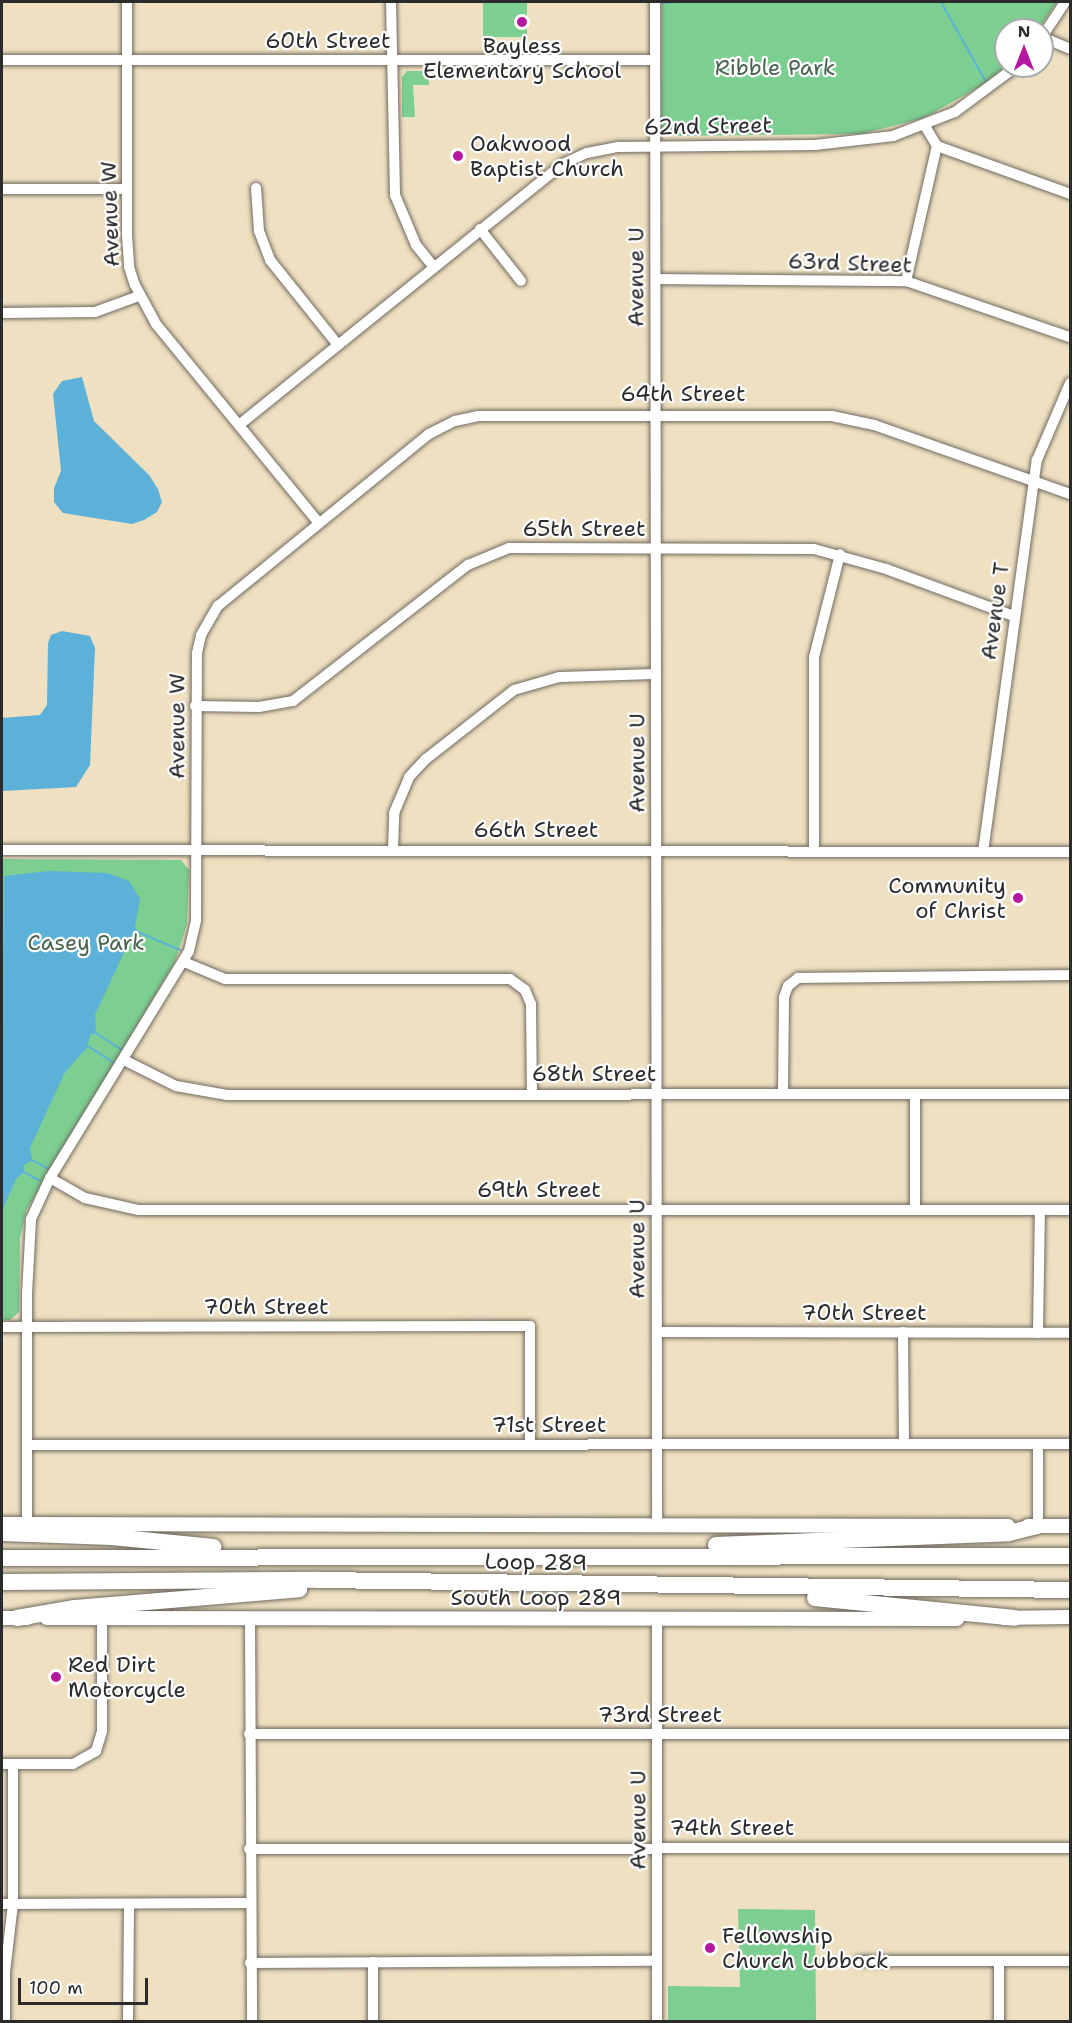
<!DOCTYPE html>
<style>
body{margin:0}
#map{position:relative;width:1072px;height:2023px;overflow:hidden;background:#efe0c1;font-family:"Shantell Sans",sans-serif}
div>[style]{position:absolute}
.green>*{inset:0;background:#7ccf91;transform-origin:0 0}
.water>*{inset:0;background:#5cb1d8}
.stream>*{height:2px;margin:-1px;padding:0 1px;transform-origin:1px;border-radius:1px;background:#5cb1d8}
.roads{filter:drop-shadow(0 0 2px #706a60) drop-shadow(0 0 2px #706a60)}
.minor>*{height:10px;margin:-5px;padding:0 5px;transform-origin:5px;border-radius:5px;background:#fff}
.major>*{height:14px;margin:-7px;padding:0 7px;transform-origin:7px;border-radius:7px;background:#fff}
.highway>*{height:16px;margin:-8px;padding:0 8px;transform-origin:8px;border-radius:8px;background:#fff}
.dots>*{width:16px;height:16px;translate:-50% -50%;box-sizing:border-box;border:3px solid #fff;border-radius:50%}
span{translate:-50% -50%;white-space:nowrap;text-align:center;line-height:1.15;-webkit-text-stroke:4.5px #fff;paint-order:stroke}
.street-label{font-size:22px;color:#2b2b2b}
.poi-label{font-size:22px;color:#2b2b2b}
.left{translate:0 -50%;text-align:left}
.right{translate:-100% -50%;text-align:right}
.park-label{font-size:22px;color:#47644f}
.frame{position:absolute;inset:0;border:3px solid #2b2b2b;pointer-events:none}
.north{position:absolute;left:994px;top:18px;width:60px;height:60px;box-sizing:border-box;background:#fff;border:2px solid #aaa;border-radius:50%;rotate:0deg;font-size:16px;font-weight:700;line-height:24px;text-align:center;color:#2b2b2b}
.north::after{content:'';display:block;margin:auto;width:21px;height:27px;background:#b5179e;clip-path:polygon(50% 0,100% 100%,50% 72%,0 100%)}
.scale{position:absolute;left:18px;top:1978px;width:130px;height:27px;box-sizing:border-box;border:3px solid #2b2b2b;border-top:0;padding-left:8px;font-size:18px;line-height:21px;white-space:nowrap;color:#2b2b2b;-webkit-text-stroke:4px #fff;paint-order:stroke}
</style>
<div id="map">
<div class="green">
<i style="left:483px;top:2px;width:44px;height:35px"></i>
<i style="clip-path:polygon(662px 2px,1057px 2px,1038px 30px,1006px 30px,1006px 66px,986px 83px,924px 118px,861px 134px,666px 136px,661px 132px)"></i>
<i style="clip-path:polygon(407px 71px,428px 71px,429px 85px,413px 85px,415px 117px,402px 117px,402px 77px)"></i>
<i style="clip-path:polygon(2px 859px,181px 860px,189px 870px,187px 924px,175px 962px,26px 1211px,20px 1238px,19px 1312px,10px 1320px,2px 1320px)"></i>
<i style="clip-path:polygon(738px 1909px,815px 1910px,816px 2021px,668px 2021px,668px 1986px,740px 1987px)"></i>
</div>
<div class="water">
<i style="clip-path:polygon(82px 377px,94px 421px,149px 475px,158px 489px,162px 502px,157px 512px,144px 520px,132px 524px,63px 513px,54px 502px,54px 488px,61px 471px,53px 394px,62px 381px)"></i>
<i style="clip-path:polygon(62px 631px,90px 636px,95px 648px,90px 765px,76px 787px,2px 791px,2px 718px,40px 715px,47px 705px,48px 643px,51px 635px)"></i>
<i style="clip-path:polygon(49px 871px,107px 873px,129px 881px,140px 899px,135px 927px,138px 932px,132px 935px,95px 1015px,96px 1033px,90px 1035px,88px 1046px,64px 1074px,30px 1148px,32px 1160px,24px 1165px,24px 1172px,16px 1179px,2px 1211px,4px 876px)"></i>
</div>
<div class="stream">
<i style="left:941px;top:2px;width:92px;rotate:60.6deg"></i>
<i style="left:662px;top:3px;width:14px;rotate:-4deg"></i>
<i style="left:138px;top:932px;width:46px;rotate:23.2deg"></i>
<i style="left:96px;top:1033px;width:30px;rotate:33deg"></i>
<i style="left:88px;top:1046px;width:30px;rotate:33deg"></i>
<i style="left:32px;top:1160px;width:18px;rotate:29deg"></i>
<i style="left:24px;top:1172px;width:18px;rotate:29deg"></i>
<i style="left:2px;top:1427px;width:42px;rotate:90deg"></i>
</div>
<div class="roads">
<div class="minor">
<i style="left:127px;top:2px;width:233px;rotate:90deg"></i>
<i style="left:127px;top:235px;width:32px;rotate:86deg"></i>
<i style="left:129px;top:267px;width:19px;rotate:72deg"></i>
<i style="left:135px;top:285px;width:44px;rotate:61.7deg"></i>
<i style="left:156px;top:324px;width:257px;rotate:50.7deg"></i>
<i style="left:391px;top:2px;width:193px;rotate:88.8deg"></i>
<i style="left:395px;top:195px;width:54px;rotate:67.2deg"></i>
<i style="left:416px;top:245px;width:28px;rotate:51deg"></i>
<i style="left:655px;top:2px;width:1523px;rotate:89.92deg"></i>
<i style="left:1042px;top:37px;width:42px;rotate:-56.7deg"></i>
<i style="left:1042px;top:37px;width:30px;rotate:23deg"></i>
<i style="left:2px;top:60px;width:653px"></i>
<i style="left:925px;top:126px;width:23px;rotate:59deg"></i>
<i style="left:937px;top:146px;width:141px;rotate:19.8deg"></i>
<i style="left:256px;top:188px;width:43px;rotate:86deg"></i>
<i style="left:259px;top:231px;width:31px;rotate:69deg"></i>
<i style="left:270px;top:260px;width:109px;rotate:51.3deg"></i>
<i style="left:2px;top:189px;width:125px"></i>
<i style="left:480px;top:229px;width:66px;rotate:51.7deg"></i>
<i style="left:656px;top:279px;width:250px;rotate:0.5deg"></i>
<i style="left:906px;top:281px;width:173px;rotate:18.9deg"></i>
<i style="left:906px;top:281px;width:139px;rotate:-77.1deg"></i>
<i style="left:2px;top:313px;width:93px;rotate:-0.6deg"></i>
<i style="left:95px;top:312px;width:47px;rotate:-20deg"></i>
<i style="left:239px;top:425px;width:416px;rotate:-38.9deg"></i>
<i style="left:563px;top:164px;width:26px;rotate:-25deg"></i>
<i style="left:587px;top:153px;width:33px;rotate:-11deg"></i>
<i style="left:619px;top:147px;width:196px;rotate:-0.6deg"></i>
<i style="left:815px;top:145px;width:79px;rotate:-6.6deg"></i>
<i style="left:893px;top:136px;width:66px;rotate:-21.2deg"></i>
<i style="left:955px;top:112px;width:77px;rotate:-36.6deg"></i>
<i style="left:195px;top:706px;width:64px;rotate:0.9deg"></i>
<i style="left:259px;top:707px;width:35px;rotate:-10deg"></i>
<i style="left:293px;top:701px;width:222px;rotate:-37.9deg"></i>
<i style="left:468px;top:565px;width:44px;rotate:-22.5deg"></i>
<i style="left:509px;top:548px;width:305px;rotate:0.2deg"></i>
<i style="left:814px;top:549px;width:75px;rotate:15.5deg"></i>
<i style="left:886px;top:569px;width:136px;rotate:20.2deg"></i>
<i style="left:2px;top:850px;width:1068px;rotate:0.11deg"></i>
<i style="left:393px;top:850px;width:37px;rotate:-88deg"></i>
<i style="left:394px;top:813px;width:39px;rotate:-67deg"></i>
<i style="left:409px;top:777px;width:25px;rotate:-47deg"></i>
<i style="left:426px;top:759px;width:112px;rotate:-38.1deg"></i>
<i style="left:514px;top:690px;width:47px;rotate:-16.1deg"></i>
<i style="left:559px;top:677px;width:97px;rotate:-1.8deg"></i>
<i style="left:814px;top:852px;width:195px;rotate:-90deg"></i>
<i style="left:814px;top:657px;width:106px;rotate:-75.8deg"></i>
<i style="left:983px;top:852px;width:396px;rotate:-82.2deg"></i>
<i style="left:1037px;top:460px;width:84px;rotate:-66.8deg"></i>
<i style="left:184px;top:962px;width:44px;rotate:22.5deg"></i>
<i style="left:225px;top:979px;width:285px"></i>
<i style="left:510px;top:979px;width:19px;rotate:36deg"></i>
<i style="left:525px;top:990px;width:15px;rotate:67deg"></i>
<i style="left:531px;top:1004px;width:90px;rotate:89.4deg"></i>
<i style="left:124px;top:1060px;width:58px;rotate:26.6deg"></i>
<i style="left:176px;top:1086px;width:52px;rotate:10deg"></i>
<i style="left:227px;top:1095px;width:843px;rotate:-0.07deg"></i>
<i style="left:783px;top:1093px;width:96px;rotate:-89.4deg"></i>
<i style="left:784px;top:997px;width:12px;rotate:-70deg"></i>
<i style="left:788px;top:986px;width:13px;rotate:-39deg"></i>
<i style="left:798px;top:978px;width:272px;rotate:-0.6deg"></i>
<i style="left:915px;top:1094px;width:116px;rotate:90deg"></i>
<i style="left:50px;top:1178px;width:40px;rotate:29.7deg"></i>
<i style="left:85px;top:1198px;width:54px;rotate:12.8deg"></i>
<i style="left:138px;top:1210px;width:932px"></i>
<i style="left:2px;top:1327px;width:528px;rotate:-0.11deg"></i>
<i style="left:530px;top:1326px;width:119px;rotate:90deg"></i>
<i style="left:657px;top:1332px;width:413px;rotate:0.1deg"></i>
<i style="left:903px;top:1332px;width:112px;rotate:89.5deg"></i>
<i style="left:1038px;top:1333px;width:123px;rotate:-89.1deg"></i>
<i style="left:27px;top:1445px;width:1043px;rotate:-0.05deg"></i>
<i style="left:27px;top:1524px;width:230px;rotate:-90deg"></i>
<i style="left:27px;top:1294px;width:75px;rotate:-86.9deg"></i>
<i style="left:31px;top:1219px;width:45px;rotate:-65.1deg"></i>
<i style="left:50px;top:1178px;width:266px;rotate:-58.5deg"></i>
<i style="left:189px;top:951px;width:32px;rotate:-77deg"></i>
<i style="left:196px;top:920px;width:267px;rotate:-89.8deg"></i>
<i style="left:197px;top:653px;width:18px;rotate:-77deg"></i>
<i style="left:201px;top:635px;width:34px;rotate:-60deg"></i>
<i style="left:218px;top:606px;width:272px;rotate:-39.2deg"></i>
<i style="left:429px;top:434px;width:29px;rotate:-27deg"></i>
<i style="left:455px;top:421px;width:24px;rotate:-12deg"></i>
<i style="left:478px;top:416px;width:354px"></i>
<i style="left:832px;top:416px;width:43px;rotate:12.1deg"></i>
<i style="left:874px;top:425px;width:208px;rotate:19.4deg"></i>
<i style="left:1038px;top:1526px;width:82px;rotate:-90deg"></i>
<i style="left:250px;top:1619px;width:403px;rotate:89.7deg"></i>
<i style="left:657px;top:1619px;width:403px;rotate:90deg"></i>
<i style="left:249px;top:1734px;width:821px"></i>
<i style="left:2px;top:1764px;width:71px"></i>
<i style="left:73px;top:1764px;width:26px;rotate:-29deg"></i>
<i style="left:96px;top:1751px;width:21px;rotate:-73deg"></i>
<i style="left:102px;top:1731px;width:113px;rotate:-90deg"></i>
<i style="left:249px;top:1849px;width:821px;rotate:-0.07deg"></i>
<i style="left:2px;top:1904px;width:247px;rotate:-0.2deg"></i>
<i style="left:859px;top:1961px;width:211px"></i>
<i style="left:999px;top:1961px;width:61px;rotate:90deg"></i>
<i style="left:250px;top:1963px;width:407px;rotate:-0.3deg"></i>
<i style="left:5px;top:2022px;width:50px;rotate:-90deg"></i>
<i style="left:5px;top:1972px;width:68px;rotate:-83.3deg"></i>
<i style="left:13px;top:1904px;width:140px;rotate:-90deg"></i>
<i style="left:128px;top:2022px;width:118px;rotate:-89.5deg"></i>
<i style="left:373px;top:2022px;width:60px;rotate:-90deg"></i>
</div>
<div class="major">
<i style="left:2px;top:1524px;width:1006px;rotate:0.11deg"></i>
<i style="left:1028px;top:1526px;width:42px"></i>
<i style="left:2px;top:1618px;width:25px"></i>
<i style="left:47px;top:1618px;width:910px;rotate:0.06deg"></i>
<i style="left:1004px;top:1618px;width:66px;rotate:-0.9deg"></i>
</div>
<div class="highway">
<i style="left:2px;top:1533px;width:110px;rotate:2.1deg"></i>
<i style="left:112px;top:1537px;width:102px;rotate:5.6deg"></i>
<i style="left:716px;top:1545px;width:293px;rotate:-2.3deg"></i>
<i style="left:1009px;top:1533px;width:30px;rotate:-14deg"></i>
<i style="left:2px;top:1558px;width:1068px;rotate:-0.11deg"></i>
<i style="left:2px;top:1582px;width:316px;rotate:-0.4deg"></i>
<i style="left:318px;top:1580px;width:752px;rotate:0.76deg"></i>
<i style="left:815px;top:1598px;width:200px;rotate:5.7deg"></i>
<i style="left:17px;top:1618px;width:59px;rotate:-9.8deg"></i>
<i style="left:75px;top:1608px;width:225px;rotate:-4.8deg"></i>
</div>
</div>
<div class="dots">
<i style="left:522px;top:22px;background:#b5179e"></i>
<i style="left:458px;top:156px;background:#b5179e"></i>
<i style="left:1018px;top:898px;background:#b5179e"></i>
<i style="left:56px;top:1677px;background:#b5179e"></i>
<i style="left:710px;top:1948px;background:#b5179e"></i>
</div>
<div class="street-label">
<span style="left:328px;top:41px">60th Street</span>
<span style="left:708px;top:126px;rotate:-1deg">62nd Street</span>
<span style="left:110px;top:214px;rotate:-92deg">Avenue W</span>
<span style="left:850px;top:263px;rotate:2deg">63rd Street</span>
<span style="left:636px;top:277px;rotate:-90deg">Avenue U</span>
<span style="left:683px;top:394px">64th Street</span>
<span style="left:584px;top:529px">65th Street</span>
<span style="left:995px;top:611px;rotate:-82deg">Avenue T</span>
<span style="left:177px;top:726px;rotate:-90deg">Avenue W</span>
<span style="left:637px;top:763px;rotate:-90deg">Avenue U</span>
<span style="left:536px;top:830px">66th Street</span>
<span style="left:594px;top:1074px">68th Street</span>
<span style="left:539px;top:1190px">69th Street</span>
<span style="left:637px;top:1249px;rotate:-90deg">Avenue U</span>
<span style="left:266px;top:1307px">70th Street</span>
<span style="left:864px;top:1313px">70th Street</span>
<span style="left:549px;top:1425px">71st Street</span>
<span style="left:536px;top:1562px;rotate:1deg">Loop 289</span>
<span style="left:536px;top:1598px">South Loop 289</span>
<span style="left:660px;top:1715px">73rd Street</span>
<span style="left:638px;top:1820px;rotate:-90deg">Avenue U</span>
<span style="left:732px;top:1828px">74th Street</span>
</div>
<div class="poi-label">
<span style="left:522px;top:58px">Bayless<br>Elementary School</span>
<span class="left" style="left:470px;top:156px">Oakwood<br>Baptist Church</span>
<span class="right" style="left:1006px;top:898px">Community<br>of Christ</span>
<span class="left" style="left:68px;top:1677px">Red Dirt<br>Motorcycle</span>
<span class="left" style="left:722px;top:1948px">Fellowship<br>Church Lubbock</span>
</div>
<div class="park-label">
<span style="left:775px;top:68px">Ribble Park</span>
<span style="left:86px;top:943px">Casey Park</span>
</div>
<div class="frame"></div>
<div class="north">N</div>
<div class="scale">100 m</div>
</div>
